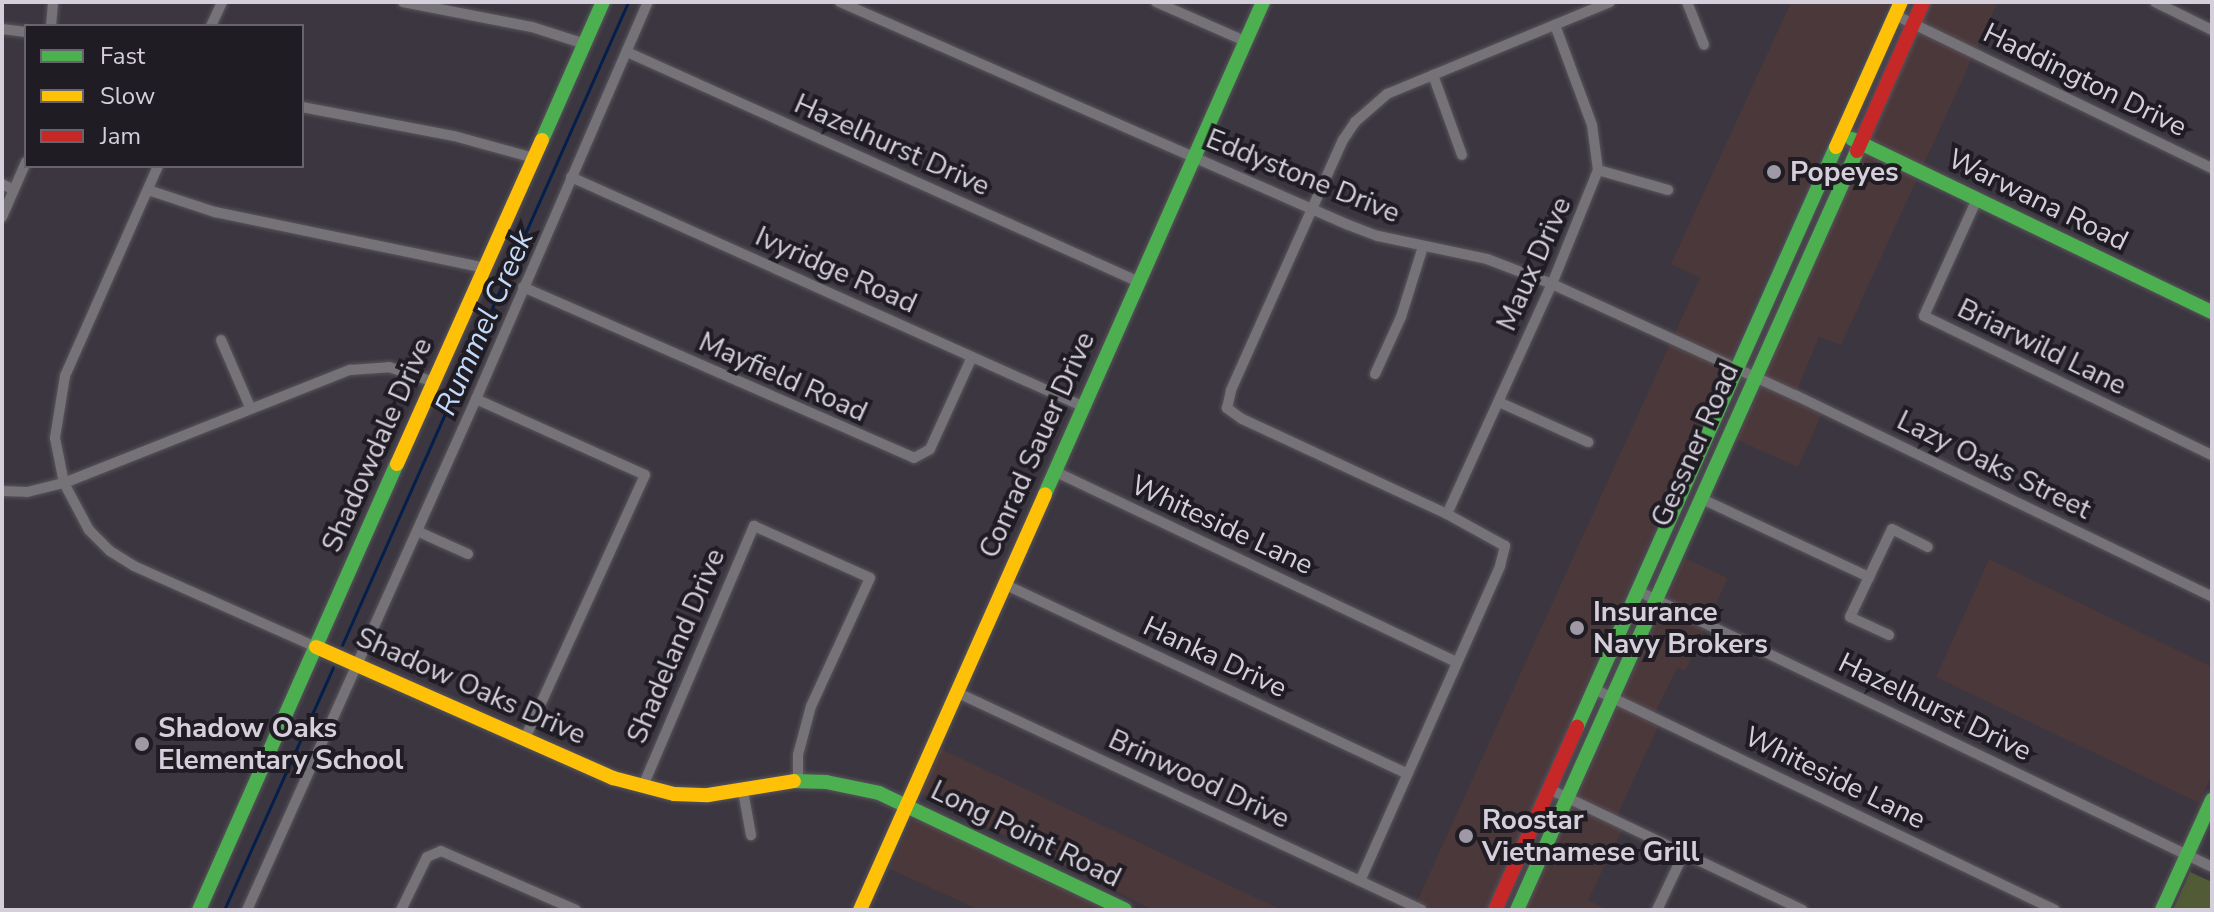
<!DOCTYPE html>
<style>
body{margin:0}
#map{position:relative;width:2214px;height:912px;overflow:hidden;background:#3b363f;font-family:"Nunito Sans",sans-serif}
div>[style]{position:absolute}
.commercial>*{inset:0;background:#4b383a}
.green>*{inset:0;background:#515b36}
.stream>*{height:3px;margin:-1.5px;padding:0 1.5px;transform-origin:1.5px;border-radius:1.5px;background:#051f4c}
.roads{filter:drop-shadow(0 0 2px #58545c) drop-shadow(0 0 2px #58545c)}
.street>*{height:10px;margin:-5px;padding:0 5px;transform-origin:5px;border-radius:5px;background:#757278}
.fast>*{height:14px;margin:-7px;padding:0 7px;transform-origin:7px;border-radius:7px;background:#4caf50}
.slow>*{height:14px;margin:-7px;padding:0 7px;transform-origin:7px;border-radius:7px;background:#ffc107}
.jam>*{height:14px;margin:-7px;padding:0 7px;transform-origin:7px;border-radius:7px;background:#c62828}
.dots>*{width:22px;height:22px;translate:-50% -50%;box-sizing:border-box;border:4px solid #201c24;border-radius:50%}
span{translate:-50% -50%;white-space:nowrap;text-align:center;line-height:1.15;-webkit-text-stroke:8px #201c24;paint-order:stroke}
.street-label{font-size:28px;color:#d4cfda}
.poi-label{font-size:28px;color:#d4cfda;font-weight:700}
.left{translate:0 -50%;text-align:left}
.water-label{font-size:30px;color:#c3d9f9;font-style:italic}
.frame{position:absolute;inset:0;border:4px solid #d4cfda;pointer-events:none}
.legend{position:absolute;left:24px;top:24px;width:280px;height:144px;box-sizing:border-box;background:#201c24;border:2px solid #68646d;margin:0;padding:10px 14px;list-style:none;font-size:24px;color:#d4cfda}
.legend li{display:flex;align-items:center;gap:16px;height:40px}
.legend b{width:40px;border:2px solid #68646d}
</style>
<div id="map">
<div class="commercial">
<i style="clip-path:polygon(1791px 2px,1889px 2px,1485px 910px,1413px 910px,1700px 278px,1671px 264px)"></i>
<i style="clip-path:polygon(1928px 2px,1998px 2px,1841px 345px,1819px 337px,1795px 395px,1824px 409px,1798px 467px,1737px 440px)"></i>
<i style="clip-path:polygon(1685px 558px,1728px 578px,1685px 671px,1677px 668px,1656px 711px,1658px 727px,1617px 816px,1623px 829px,1588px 900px,1608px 910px,1525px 910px)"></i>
<i style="clip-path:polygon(1989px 559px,2212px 667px,2212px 775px,2199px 803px,1936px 677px)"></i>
<i style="clip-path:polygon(941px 749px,1282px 910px,1153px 910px,920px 793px)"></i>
<i style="clip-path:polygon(920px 820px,1107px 910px,979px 910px,890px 869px,911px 821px)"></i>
</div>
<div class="green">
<i style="clip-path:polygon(2190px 872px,2212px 882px,2212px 910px,2173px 910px)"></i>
</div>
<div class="stream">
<i style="left:342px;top:645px;width:704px;rotate:-66.02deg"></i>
<i style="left:224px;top:910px;width:266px;rotate:-65.8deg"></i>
</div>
<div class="roads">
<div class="street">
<i style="left:403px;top:2px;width:131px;rotate:11deg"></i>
<i style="left:532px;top:27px;width:56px;rotate:17.8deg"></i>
<i style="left:840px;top:2px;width:553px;rotate:23.69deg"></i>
<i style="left:1346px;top:224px;width:34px;rotate:21deg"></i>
<i style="left:1378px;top:236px;width:111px;rotate:11.9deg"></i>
<i style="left:1487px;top:259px;width:70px;rotate:21deg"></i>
<i style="left:1552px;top:284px;width:267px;rotate:24.6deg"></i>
<i style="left:1795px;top:395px;width:463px;rotate:25.8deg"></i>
<i style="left:1156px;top:2px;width:97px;rotate:23.7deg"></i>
<i style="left:1687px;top:2px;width:46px;rotate:68.4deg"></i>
<i style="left:2155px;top:2px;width:64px;rotate:26.2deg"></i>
<i style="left:1895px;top:15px;width:352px;rotate:25.8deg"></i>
<i style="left:51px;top:26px;width:24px;rotate:-85deg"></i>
<i style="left:211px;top:26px;width:26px;rotate:-65deg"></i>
<i style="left:2px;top:29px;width:24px;rotate:7deg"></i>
<i style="left:627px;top:52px;width:561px;rotate:24.19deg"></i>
<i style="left:1433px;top:75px;width:85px;rotate:70.1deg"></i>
<i style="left:302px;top:107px;width:155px;rotate:10.8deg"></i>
<i style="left:454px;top:136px;width:83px;rotate:15.4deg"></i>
<i style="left:158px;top:166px;width:230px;rotate:113.9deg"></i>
<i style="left:65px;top:376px;width:63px;rotate:99.2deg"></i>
<i style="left:55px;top:438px;width:46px;rotate:78.7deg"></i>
<i style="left:64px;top:483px;width:53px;rotate:62deg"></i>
<i style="left:89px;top:530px;width:30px;rotate:45deg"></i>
<i style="left:110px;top:551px;width:28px;rotate:32deg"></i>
<i style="left:134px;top:566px;width:199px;rotate:24deg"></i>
<i style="left:1598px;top:170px;width:73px;rotate:15.9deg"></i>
<i style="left:571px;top:177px;width:560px;rotate:24.14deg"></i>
<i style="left:2px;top:184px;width:13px;rotate:27deg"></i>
<i style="left:148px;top:190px;width:71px;rotate:18.2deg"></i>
<i style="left:215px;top:212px;width:276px;rotate:11.7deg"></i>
<i style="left:1977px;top:199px;width:128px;rotate:114.4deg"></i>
<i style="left:1924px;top:316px;width:320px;rotate:25.8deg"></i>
<i style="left:2px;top:217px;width:60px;rotate:-66.4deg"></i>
<i style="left:523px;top:287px;width:427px;rotate:23.6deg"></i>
<i style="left:914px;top:458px;width:18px;rotate:-29deg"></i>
<i style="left:930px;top:449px;width:101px;rotate:-65.5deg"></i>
<i style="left:221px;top:340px;width:73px;rotate:66.6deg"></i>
<i style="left:1375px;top:374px;width:63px;rotate:-65.5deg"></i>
<i style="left:1401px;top:317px;width:73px;rotate:-72.6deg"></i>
<i style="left:476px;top:399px;width:185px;rotate:24.2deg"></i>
<i style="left:645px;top:475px;width:289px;rotate:114.5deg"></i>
<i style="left:1499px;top:402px;width:98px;rotate:24.2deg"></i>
<i style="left:1054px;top:471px;width:445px;rotate:25.4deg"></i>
<i style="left:2px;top:491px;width:25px;rotate:2deg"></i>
<i style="left:27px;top:492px;width:38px;rotate:-14deg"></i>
<i style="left:64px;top:483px;width:308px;rotate:-21.6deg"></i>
<i style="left:350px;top:370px;width:39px;rotate:-4deg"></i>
<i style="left:389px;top:367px;width:47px;rotate:18.4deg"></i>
<i style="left:1700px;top:498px;width:187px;rotate:25.1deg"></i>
<i style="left:1869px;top:577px;width:53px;rotate:-64.4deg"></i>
<i style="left:1892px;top:529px;width:40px;rotate:26.6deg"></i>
<i style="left:1447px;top:514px;width:253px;rotate:-65.5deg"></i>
<i style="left:1552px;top:284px;width:123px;rotate:-68deg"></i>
<i style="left:1598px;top:170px;width:45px;rotate:-97.6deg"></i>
<i style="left:1592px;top:125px;width:107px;rotate:-110.3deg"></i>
<i style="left:417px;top:531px;width:56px;rotate:24.3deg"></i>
<i style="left:1869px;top:577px;width:44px;rotate:115.4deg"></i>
<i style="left:1850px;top:617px;width:43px;rotate:24.8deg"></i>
<i style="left:1004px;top:584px;width:446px;rotate:25.2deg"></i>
<i style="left:1638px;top:591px;width:637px;rotate:25.68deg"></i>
<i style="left:1594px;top:689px;width:511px;rotate:25.61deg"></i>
<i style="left:956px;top:692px;width:514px;rotate:25.07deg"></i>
<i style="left:643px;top:786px;width:283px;rotate:-66.9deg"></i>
<i style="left:754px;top:526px;width:127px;rotate:24.1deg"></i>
<i style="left:870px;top:578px;width:141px;rotate:114.7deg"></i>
<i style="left:811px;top:706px;width:51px;rotate:104.9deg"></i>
<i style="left:798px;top:755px;width:25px;rotate:90deg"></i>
<i style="left:1549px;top:789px;width:281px;rotate:25.5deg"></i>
<i style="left:743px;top:791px;width:45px;rotate:79.7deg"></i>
<i style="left:1360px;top:881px;width:345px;rotate:-66deg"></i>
<i style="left:1500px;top:566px;width:21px;rotate:-76deg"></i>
<i style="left:1505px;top:546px;width:66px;rotate:-151.1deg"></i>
<i style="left:1447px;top:514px;width:226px;rotate:-155.1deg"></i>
<i style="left:1242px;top:419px;width:19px;rotate:-144deg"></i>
<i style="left:1227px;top:408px;width:18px;rotate:-77deg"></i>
<i style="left:1231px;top:390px;width:274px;rotate:-65.9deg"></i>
<i style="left:1343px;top:140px;width:22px;rotate:-56deg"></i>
<i style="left:1355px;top:122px;width:43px;rotate:-41.2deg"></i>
<i style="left:1387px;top:94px;width:241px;rotate:-22.4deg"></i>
<i style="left:247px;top:910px;width:560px;rotate:-65.86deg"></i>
<i style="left:476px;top:399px;width:433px;rotate:-66.6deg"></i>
<i style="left:401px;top:910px;width:59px;rotate:-63.9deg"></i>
<i style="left:427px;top:857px;width:15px;rotate:-23deg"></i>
<i style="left:441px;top:851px;width:147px;rotate:23.6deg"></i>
<i style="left:1657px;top:910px;width:63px;rotate:-64.7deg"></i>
</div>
<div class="fast">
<i style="left:1852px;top:139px;width:399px;rotate:25.7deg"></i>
<i style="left:542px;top:140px;width:151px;rotate:-66.2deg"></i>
<i style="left:1045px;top:494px;width:538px;rotate:-66.1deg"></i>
<i style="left:1577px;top:727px;width:635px;rotate:-65.94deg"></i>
<i style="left:794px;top:781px;width:32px;rotate:2deg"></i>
<i style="left:826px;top:782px;width:54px;rotate:11.7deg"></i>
<i style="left:879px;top:793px;width:272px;rotate:25.4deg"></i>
<i style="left:199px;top:910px;width:488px;rotate:-66.1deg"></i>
<i style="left:1517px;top:910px;width:832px;rotate:-65.87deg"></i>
<i style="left:2162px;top:910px;width:121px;rotate:-65.6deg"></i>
</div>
<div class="slow">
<i style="left:1836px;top:147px;width:159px;rotate:-65.9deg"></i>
<i style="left:397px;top:464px;width:355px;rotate:-65.9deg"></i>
<i style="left:316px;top:647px;width:325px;rotate:23.8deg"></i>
<i style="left:613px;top:778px;width:63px;rotate:14.7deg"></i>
<i style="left:674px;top:794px;width:34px;rotate:2deg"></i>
<i style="left:708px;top:795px;width:87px;rotate:-9.2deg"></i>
<i style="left:860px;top:910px;width:455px;rotate:-66deg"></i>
</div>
<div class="jam">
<i style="left:1857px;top:151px;width:163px;rotate:-66.1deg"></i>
<i style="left:1495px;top:910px;width:201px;rotate:-65.9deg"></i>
</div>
</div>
<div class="dots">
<i style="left:1774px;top:172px;background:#9e99a4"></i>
<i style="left:1577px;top:628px;background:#9e99a4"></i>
<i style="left:142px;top:744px;background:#9e99a4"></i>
<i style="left:1466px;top:836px;background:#9e99a4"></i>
</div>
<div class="street-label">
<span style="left:2085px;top:80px;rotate:26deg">Haddington Drive</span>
<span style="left:892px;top:145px;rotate:24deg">Hazelhurst Drive</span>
<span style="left:1303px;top:176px;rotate:22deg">Eddystone Drive</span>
<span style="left:2038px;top:200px;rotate:26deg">Warwana Road</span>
<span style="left:1534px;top:264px;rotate:-66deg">Maux Drive</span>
<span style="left:836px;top:270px;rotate:24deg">Ivyridge Road</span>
<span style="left:2042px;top:347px;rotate:26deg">Briarwild Lane</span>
<span style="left:783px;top:377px;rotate:24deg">Mayfield Road</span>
<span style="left:377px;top:445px;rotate:-66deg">Shadowdale Drive</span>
<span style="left:1037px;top:445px;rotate:-66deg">Conrad Sauer Drive</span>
<span style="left:1695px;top:445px;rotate:-66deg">Gessner Road</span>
<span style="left:1994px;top:465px;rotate:26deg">Lazy Oaks Street</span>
<span style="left:1222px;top:525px;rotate:25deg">Whiteside Lane</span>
<span style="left:676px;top:646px;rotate:-67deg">Shadeland Drive</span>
<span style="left:1215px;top:657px;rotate:25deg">Hanka Drive</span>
<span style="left:471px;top:686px;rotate:24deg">Shadow Oaks Drive</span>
<span style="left:1935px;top:707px;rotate:26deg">Hazelhurst Drive</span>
<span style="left:1835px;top:778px;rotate:26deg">Whiteside Lane</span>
<span style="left:1199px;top:779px;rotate:25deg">Brinwood Drive</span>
<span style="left:1026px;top:834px;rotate:26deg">Long Point Road</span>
</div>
<div class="poi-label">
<span class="left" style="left:1790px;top:172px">Popeyes</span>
<span class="left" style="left:1593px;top:628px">Insurance<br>Navy Brokers</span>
<span class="left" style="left:158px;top:744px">Shadow Oaks<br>Elementary School</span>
<span class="left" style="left:1482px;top:836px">Roostar<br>Vietnamese Grill</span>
</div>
<div class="water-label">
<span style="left:485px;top:323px;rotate:-66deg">Rummel Creek</span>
</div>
<div class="frame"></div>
<ul class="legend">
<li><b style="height:10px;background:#4caf50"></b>Fast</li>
<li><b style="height:10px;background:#ffc107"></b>Slow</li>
<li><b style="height:10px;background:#c62828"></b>Jam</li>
</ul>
</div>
